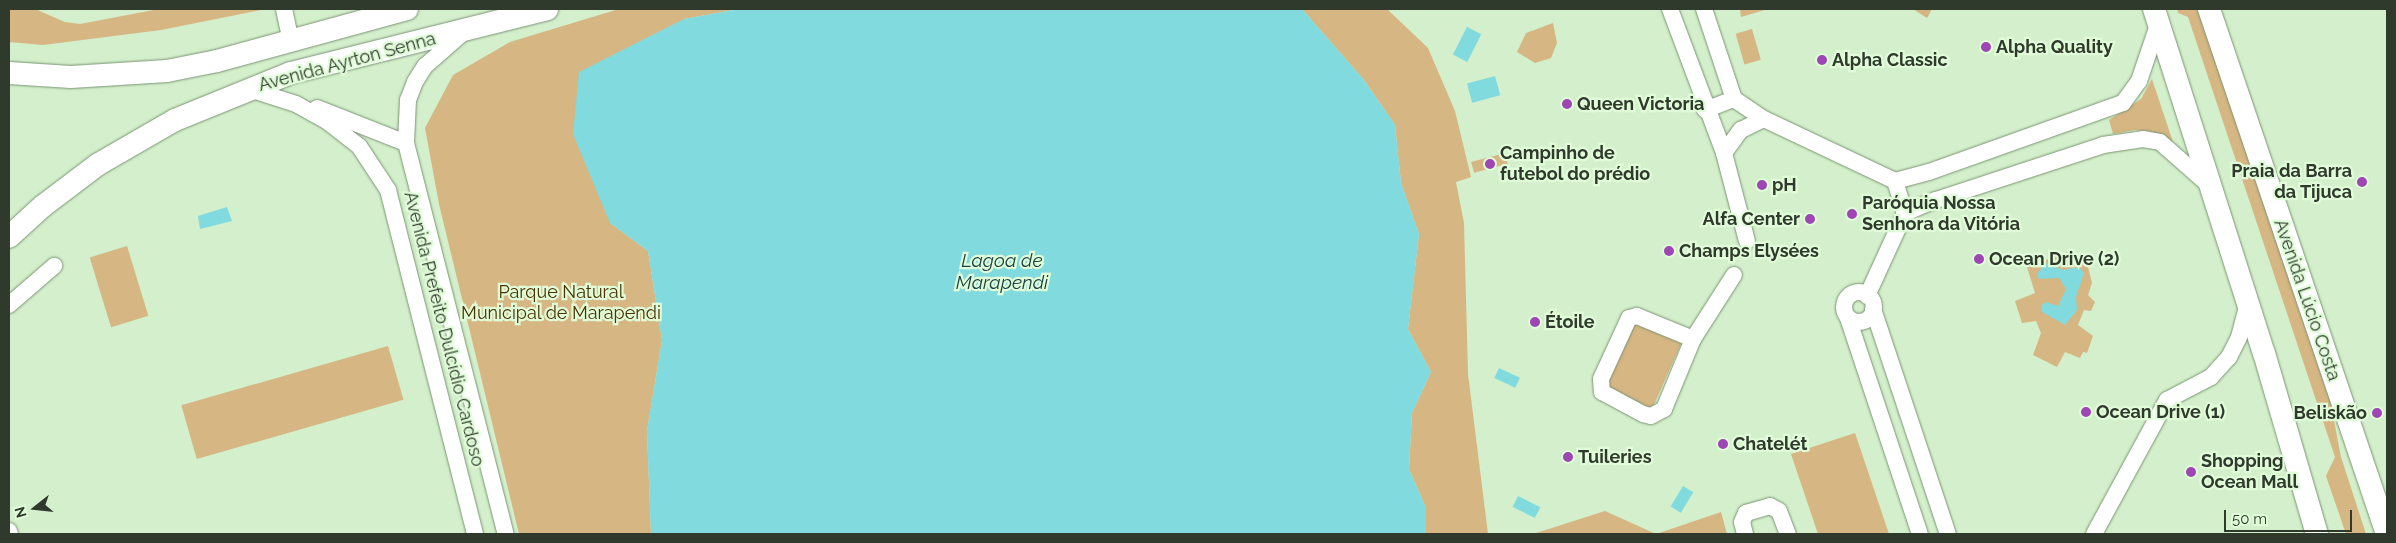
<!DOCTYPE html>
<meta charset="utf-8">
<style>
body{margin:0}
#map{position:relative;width:2396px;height:543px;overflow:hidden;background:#d3efcb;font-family:Raleway,sans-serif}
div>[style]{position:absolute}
.green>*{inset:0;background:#d6b682;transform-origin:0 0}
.water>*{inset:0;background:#80dade;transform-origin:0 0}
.roads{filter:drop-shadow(0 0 1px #7a9473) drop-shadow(0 0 1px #7a9473)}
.street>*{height:16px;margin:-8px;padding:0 8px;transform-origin:8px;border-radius:8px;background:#fff}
.street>.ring{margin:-8px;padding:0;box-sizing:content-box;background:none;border:16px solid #fff;border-radius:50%}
.secondary>*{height:22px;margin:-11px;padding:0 11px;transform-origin:11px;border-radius:11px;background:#fff}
.dots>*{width:14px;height:14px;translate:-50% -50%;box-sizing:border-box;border:2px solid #e0fcd8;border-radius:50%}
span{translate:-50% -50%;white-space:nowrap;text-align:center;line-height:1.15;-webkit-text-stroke:4.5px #e0fcd8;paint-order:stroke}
.poi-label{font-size:18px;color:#2f3a2d;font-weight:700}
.left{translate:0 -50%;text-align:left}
.right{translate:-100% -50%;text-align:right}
.street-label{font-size:18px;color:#2f3a2d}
.park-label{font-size:18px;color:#4c3402}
.water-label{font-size:19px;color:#184244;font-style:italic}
.frame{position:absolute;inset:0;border:10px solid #2f3a2d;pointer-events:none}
.north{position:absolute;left:10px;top:483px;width:50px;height:50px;-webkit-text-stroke:4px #e0fcd8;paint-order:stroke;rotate:254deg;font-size:14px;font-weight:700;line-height:20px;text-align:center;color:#2f3a2d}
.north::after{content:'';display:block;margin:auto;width:18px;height:22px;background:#2f3a2d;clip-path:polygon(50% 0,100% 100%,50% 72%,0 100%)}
.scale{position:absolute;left:2224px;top:510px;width:128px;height:22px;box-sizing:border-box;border:2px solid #2f3a2d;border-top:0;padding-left:6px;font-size:15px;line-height:18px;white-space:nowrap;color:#2f3a2d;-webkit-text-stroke:4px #e0fcd8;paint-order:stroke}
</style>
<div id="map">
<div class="green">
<i style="clip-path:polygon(9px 9px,35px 9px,65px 22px,80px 24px,159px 9px,266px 9px,161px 30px,43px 45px,9px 42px)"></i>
<i style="clip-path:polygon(619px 9px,739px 9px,684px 19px,610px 223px,648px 251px,662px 340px,647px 431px,651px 534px,519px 534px,439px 204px,425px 128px,453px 75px,510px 42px)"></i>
<i style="clip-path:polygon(1302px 9px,1387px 9px,1428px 48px,1455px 111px,1471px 177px,1456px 182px,1464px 223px,1468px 374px,1488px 534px,1426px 534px,1426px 508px,1409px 469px,1412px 413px,1431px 372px,1408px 329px,1419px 234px,1401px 183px,1395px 125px,1364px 80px)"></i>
<i style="clip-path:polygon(1740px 9px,1768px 9px,1741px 17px)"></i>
<i style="clip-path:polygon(1913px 9px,1932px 9px,1927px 18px)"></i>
<i style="clip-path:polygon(2177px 9px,2198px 9px,2330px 400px,2341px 457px,2366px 534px,2346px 534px,2326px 476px,2335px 457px,2188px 17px,2178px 13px)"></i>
<i style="clip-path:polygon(1553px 23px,1557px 43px,1551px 58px,1535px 63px,1517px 52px,1526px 33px)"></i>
<i style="left:1752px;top:29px;width:32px;height:17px;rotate:74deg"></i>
<i style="clip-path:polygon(2152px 79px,2173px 142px,2151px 132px,2135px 130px,2113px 134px,2109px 120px,2141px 99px)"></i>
<i style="left:1505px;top:153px;width:11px;height:35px;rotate:75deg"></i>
<i style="left:127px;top:246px;width:73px;height:39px;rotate:73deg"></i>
<i style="clip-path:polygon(2067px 252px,2086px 259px,2092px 283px,2088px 295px,2095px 302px,2091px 311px,2084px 310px,2078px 325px,2093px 336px,2087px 353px,2083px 352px,2080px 358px,2065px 352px,2057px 367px,2033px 355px,2041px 333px,2036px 321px,2022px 323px,2015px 301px,2035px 293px,2027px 267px)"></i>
<i style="left:1631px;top:321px;width:55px;height:72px;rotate:24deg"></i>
<i style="left:388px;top:346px;width:56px;height:215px;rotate:74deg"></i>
<i style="clip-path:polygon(1855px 433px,1889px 534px,1818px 534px,1791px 454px)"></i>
<i style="clip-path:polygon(1605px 511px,1656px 534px,1721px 512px,1727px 534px,1533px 534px)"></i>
</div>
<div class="water">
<i style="clip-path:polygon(739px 9px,1302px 9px,1364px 80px,1395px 125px,1401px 183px,1419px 234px,1408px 329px,1431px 372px,1412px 413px,1409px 469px,1426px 508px,1426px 534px,651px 534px,647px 431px,662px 340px,648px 251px,610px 223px,573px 134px,579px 72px,684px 19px)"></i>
<i style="left:1467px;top:27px;width:16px;height:31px;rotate:27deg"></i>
<i style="left:1495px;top:76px;width:20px;height:29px;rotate:75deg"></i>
<i style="clip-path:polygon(227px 207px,232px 221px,200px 229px,198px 216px)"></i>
<i style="clip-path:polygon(2047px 263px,2063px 270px,2079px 267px,2084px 273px,2076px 297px,2077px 310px,2065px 325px,2042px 312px,2042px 305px,2046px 302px,2058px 306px,2066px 289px,2059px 278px,2039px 279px,2037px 273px)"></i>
<i style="left:1499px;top:368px;width:23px;height:11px;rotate:25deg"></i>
<i style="left:1683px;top:486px;width:12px;height:24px;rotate:31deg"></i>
<i style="left:1518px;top:496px;width:25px;height:12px;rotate:27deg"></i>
</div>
<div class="roads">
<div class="street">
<i style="left:284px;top:9px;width:33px;rotate:78deg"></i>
<i style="left:1670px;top:9px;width:154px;rotate:69.4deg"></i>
<i style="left:1724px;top:153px;width:91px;rotate:75.4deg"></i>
<i style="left:1704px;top:9px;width:95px;rotate:71.6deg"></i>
<i style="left:1734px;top:99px;width:36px;rotate:34deg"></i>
<i style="left:1764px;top:119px;width:145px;rotate:25.3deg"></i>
<i style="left:1895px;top:181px;width:35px;rotate:-15deg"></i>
<i style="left:1929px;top:172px;width:206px;rotate:-19.6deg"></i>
<i style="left:2123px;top:103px;width:27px;rotate:-54deg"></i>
<i style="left:2139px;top:81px;width:62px;rotate:-71.3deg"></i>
<i style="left:465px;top:31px;width:53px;rotate:138.8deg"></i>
<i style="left:425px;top:66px;width:19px;rotate:122deg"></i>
<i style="left:415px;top:82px;width:19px;rotate:111deg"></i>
<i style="left:408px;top:100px;width:43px;rotate:92.7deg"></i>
<i style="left:406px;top:143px;width:404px;rotate:75.7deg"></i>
<i style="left:249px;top:89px;width:49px;rotate:17.7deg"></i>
<i style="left:296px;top:104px;width:37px;rotate:29deg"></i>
<i style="left:328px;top:122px;width:39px;rotate:38deg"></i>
<i style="left:359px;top:146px;width:53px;rotate:56.6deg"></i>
<i style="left:388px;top:190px;width:355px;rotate:75.8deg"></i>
<i style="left:317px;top:108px;width:96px;rotate:21.5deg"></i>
<i style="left:1705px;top:110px;width:31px;rotate:-21deg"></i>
<i style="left:1724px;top:153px;width:29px;rotate:-54deg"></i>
<i style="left:1741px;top:130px;width:25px;rotate:-26deg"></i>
<i style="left:1895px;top:181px;width:34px;rotate:73deg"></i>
<i class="ring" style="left:1844px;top:292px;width:14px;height:14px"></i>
<i style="left:1867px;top:296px;width:91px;rotate:-65.4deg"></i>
<i style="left:1905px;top:213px;width:34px;rotate:-23deg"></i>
<i style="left:1936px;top:200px;width:176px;rotate:-18.2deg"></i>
<i style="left:2103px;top:145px;width:40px;rotate:-8.5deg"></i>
<i style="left:2143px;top:139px;width:17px;rotate:10deg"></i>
<i style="left:2160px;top:142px;width:67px;rotate:41.3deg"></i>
<i style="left:9px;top:305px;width:60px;rotate:-40.9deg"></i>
<i style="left:1873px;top:309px;width:237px;rotate:71.6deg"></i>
<i style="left:1848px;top:318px;width:228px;rotate:71.6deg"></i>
<i style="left:1693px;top:339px;width:61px;rotate:-157.7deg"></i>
<i style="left:1637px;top:316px;width:8px;rotate:166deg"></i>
<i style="left:1629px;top:318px;width:67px;rotate:114.7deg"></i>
<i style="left:1601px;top:379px;width:13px;rotate:86deg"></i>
<i style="left:1602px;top:392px;width:47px;rotate:28.2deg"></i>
<i style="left:1643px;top:414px;width:8px;rotate:14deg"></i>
<i style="left:1651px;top:416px;width:15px;rotate:-28deg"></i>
<i style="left:1664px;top:409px;width:76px;rotate:-67.5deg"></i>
<i style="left:1693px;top:339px;width:76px;rotate:-57.4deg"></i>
<i style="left:9px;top:531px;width:3px;rotate:72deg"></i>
<i style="left:1745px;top:534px;width:12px;rotate:-104deg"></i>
<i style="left:1742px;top:522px;width:10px;rotate:-66deg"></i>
<i style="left:1746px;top:513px;width:25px;rotate:-16deg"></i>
<i style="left:1770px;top:506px;width:10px;rotate:29deg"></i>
<i style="left:1779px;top:511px;width:25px;rotate:69deg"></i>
<i style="left:2094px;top:534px;width:153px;rotate:-61.4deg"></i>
<i style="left:2167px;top:400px;width:50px;rotate:-27.6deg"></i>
<i style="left:2211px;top:377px;width:27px;rotate:-48deg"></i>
<i style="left:2229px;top:357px;width:22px;rotate:-63deg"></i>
<i style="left:2239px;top:337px;width:35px;rotate:-75deg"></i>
</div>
<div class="secondary">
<i style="left:2154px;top:9px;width:361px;rotate:72.3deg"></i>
<i style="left:2264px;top:353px;width:189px;rotate:73.7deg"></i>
<i style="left:2209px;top:9px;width:554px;rotate:71.27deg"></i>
<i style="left:9px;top:73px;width:62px;rotate:3.7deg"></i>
<i style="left:71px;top:77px;width:96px;rotate:-3.6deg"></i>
<i style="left:167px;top:71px;width:51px;rotate:-11.3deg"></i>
<i style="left:217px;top:61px;width:197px;rotate:-15.3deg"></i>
<i style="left:9px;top:237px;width:46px;rotate:-42.4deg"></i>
<i style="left:43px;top:206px;width:68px;rotate:-37.2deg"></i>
<i style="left:97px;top:165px;width:90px;rotate:-30deg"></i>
<i style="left:175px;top:120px;width:125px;rotate:-22.1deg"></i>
<i style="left:291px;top:73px;width:264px;rotate:-14deg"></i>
</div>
</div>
<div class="dots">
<i style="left:1986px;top:47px;background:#9e46b3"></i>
<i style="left:1822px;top:60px;background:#9e46b3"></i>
<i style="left:1567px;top:104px;background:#9e46b3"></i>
<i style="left:1490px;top:164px;background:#9e46b3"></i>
<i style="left:2362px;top:182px;background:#9e46b3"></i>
<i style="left:1762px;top:185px;background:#9e46b3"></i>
<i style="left:1852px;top:214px;background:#9e46b3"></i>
<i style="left:1810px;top:219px;background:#9e46b3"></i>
<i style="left:1669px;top:251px;background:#9e46b3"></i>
<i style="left:1979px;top:259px;background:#9e46b3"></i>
<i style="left:1535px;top:322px;background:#9e46b3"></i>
<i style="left:2086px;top:412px;background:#9e46b3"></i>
<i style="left:2377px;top:413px;background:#9e46b3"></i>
<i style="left:1723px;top:444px;background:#9e46b3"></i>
<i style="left:1568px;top:457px;background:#9e46b3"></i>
<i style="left:2191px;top:472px;background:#9e46b3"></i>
</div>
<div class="poi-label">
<span class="left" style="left:1996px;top:47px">Alpha Quality</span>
<span class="left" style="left:1832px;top:60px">Alpha Classic</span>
<span class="left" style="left:1577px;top:104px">Queen Victoria</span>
<span class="left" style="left:1500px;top:164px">Campinho de<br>futebol do prédio</span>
<span class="right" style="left:2352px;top:182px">Praia da Barra<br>da Tijuca</span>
<span class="left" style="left:1772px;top:185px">pH</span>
<span class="left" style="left:1862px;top:214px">Paróquia Nossa<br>Senhora da Vitória</span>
<span class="right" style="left:1800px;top:219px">Alfa Center</span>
<span class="left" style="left:1679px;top:251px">Champs Elysées</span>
<span class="left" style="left:1989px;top:259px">Ocean Drive (2)</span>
<span class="left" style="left:1545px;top:322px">Étoile</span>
<span class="left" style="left:2096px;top:412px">Ocean Drive (1)</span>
<span class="right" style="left:2367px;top:413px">Beliskão</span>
<span class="left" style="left:1733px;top:444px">Chatelét</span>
<span class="left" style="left:1578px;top:457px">Tuileries</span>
<span class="left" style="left:2201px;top:472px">Shopping<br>Ocean Mall</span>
</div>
<div class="street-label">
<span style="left:347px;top:62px;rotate:-15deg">Avenida Ayrton Senna</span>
<span style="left:2307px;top:300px;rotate:71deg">Avenida Lúcio Costa</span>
<span style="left:444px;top:329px;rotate:76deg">Avenida Prefeito Dulcídio Cardoso</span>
</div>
<div class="park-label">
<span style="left:561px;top:303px">Parque Natural<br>Municipal de Marapendi</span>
</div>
<div class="water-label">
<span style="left:1002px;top:272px">Lagoa de<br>Marapendi</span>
</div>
<div class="frame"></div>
<div class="north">N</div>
<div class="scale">50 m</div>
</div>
